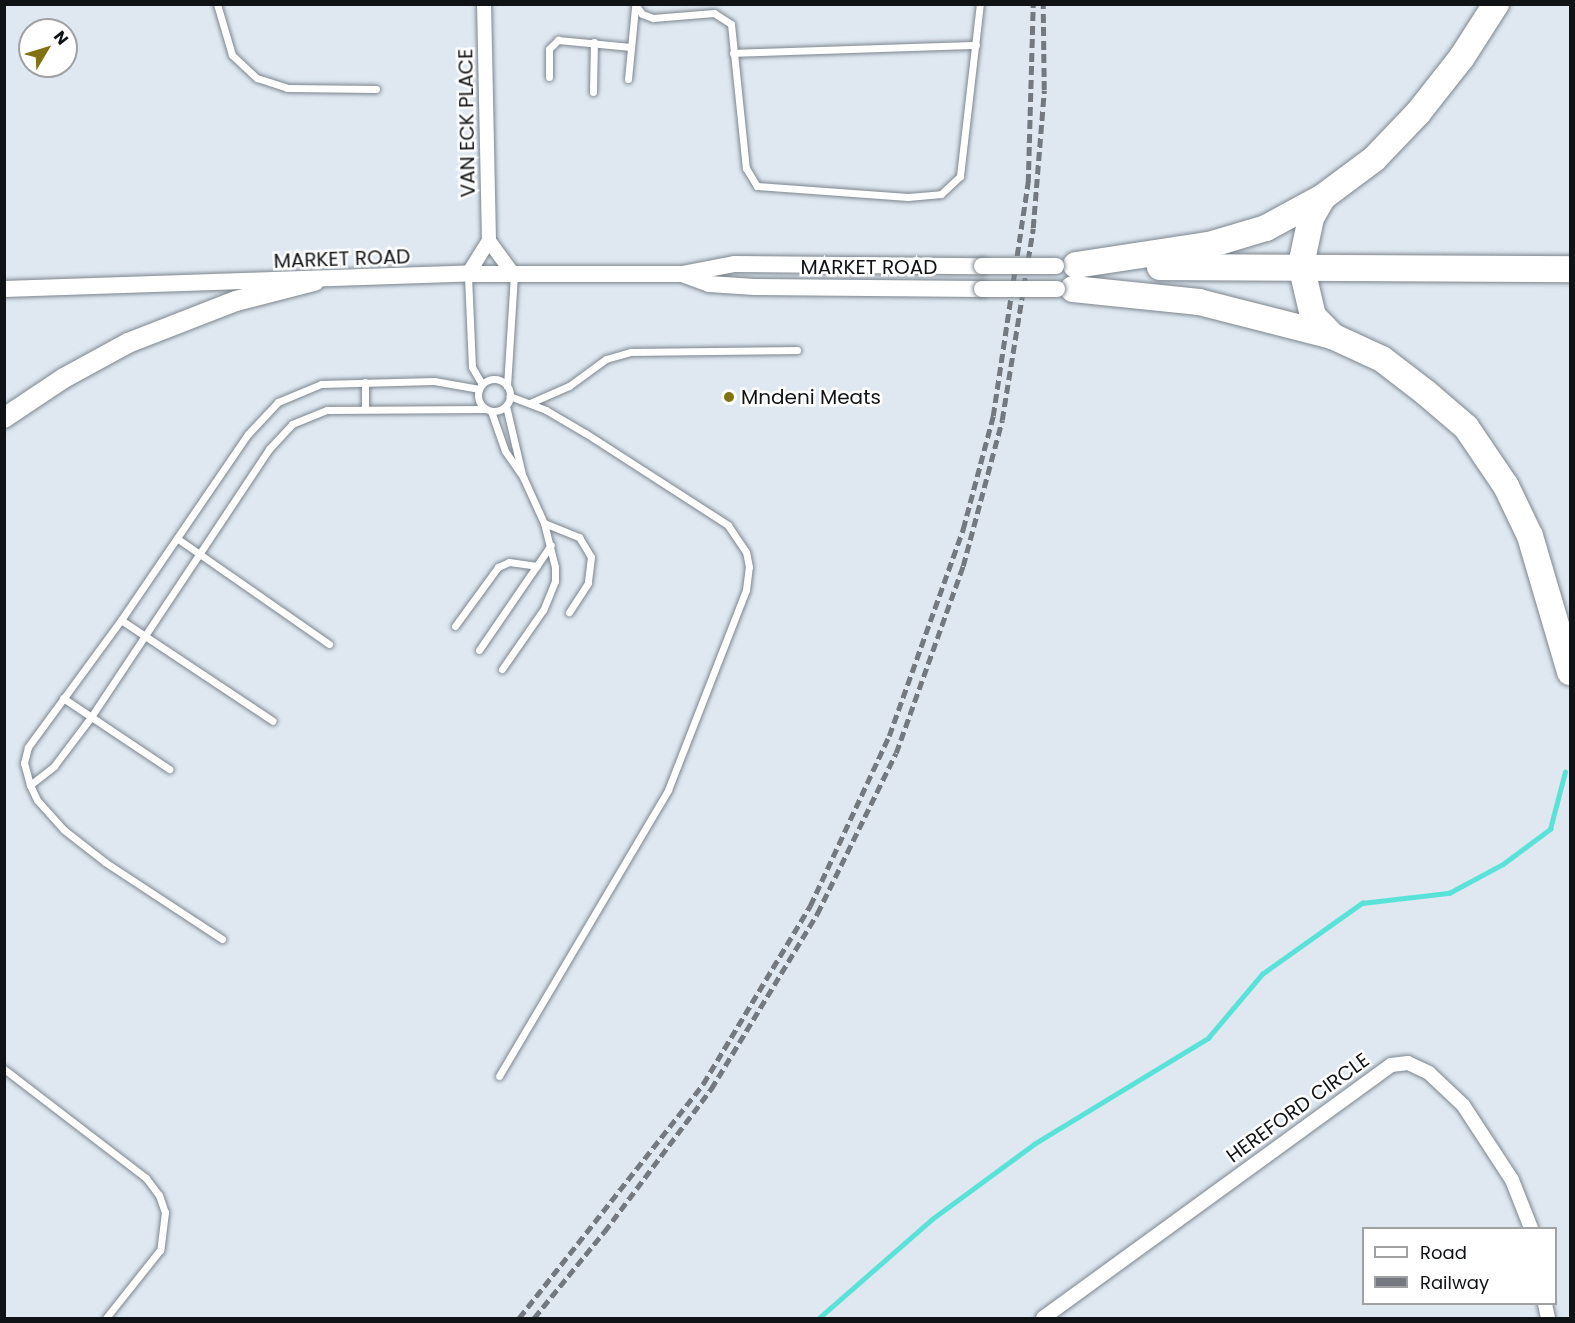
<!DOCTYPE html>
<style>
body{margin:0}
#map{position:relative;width:1575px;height:1323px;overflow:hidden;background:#dfe8f1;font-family:Poppins,sans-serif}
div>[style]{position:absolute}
.stream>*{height:4.5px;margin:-2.25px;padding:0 2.25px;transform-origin:2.25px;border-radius:2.25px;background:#59e3d8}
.roads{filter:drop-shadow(0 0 2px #7c858d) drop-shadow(0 0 2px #7c858d)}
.service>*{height:7px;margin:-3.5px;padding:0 3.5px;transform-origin:3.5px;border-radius:3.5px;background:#fff}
.service>.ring{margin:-3.5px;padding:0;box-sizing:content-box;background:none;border:7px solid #fff;border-radius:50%}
.minor>*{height:14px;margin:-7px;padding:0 7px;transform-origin:7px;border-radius:7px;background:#fff}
.tertiary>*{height:16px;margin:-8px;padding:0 8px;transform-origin:8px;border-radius:8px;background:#fff}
.secondary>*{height:20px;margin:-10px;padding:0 10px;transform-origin:10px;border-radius:10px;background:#fff}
.motorway>*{height:26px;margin:-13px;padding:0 13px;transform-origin:13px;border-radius:13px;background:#fff}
.rail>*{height:4.5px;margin-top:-2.25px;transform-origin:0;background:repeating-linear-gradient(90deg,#73797f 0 9px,transparent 0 13.5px)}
.bridges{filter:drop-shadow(0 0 2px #7c858d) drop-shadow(0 0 2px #7c858d)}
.tertiary-bridge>*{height:16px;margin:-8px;padding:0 8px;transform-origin:8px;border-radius:8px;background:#fff}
.dots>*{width:16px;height:16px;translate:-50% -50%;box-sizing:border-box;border:3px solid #fff;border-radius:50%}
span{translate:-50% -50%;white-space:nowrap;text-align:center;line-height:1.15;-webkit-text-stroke:5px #fff;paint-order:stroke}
.street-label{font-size:20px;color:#101316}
.poi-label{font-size:20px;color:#101316}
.left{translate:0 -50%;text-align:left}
.frame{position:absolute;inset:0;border:6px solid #101316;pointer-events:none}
.legend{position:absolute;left:1362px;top:1227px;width:195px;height:78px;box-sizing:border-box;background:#fff;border:2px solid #9fa1a2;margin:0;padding:8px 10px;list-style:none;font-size:18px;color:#101316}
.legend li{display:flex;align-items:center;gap:12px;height:30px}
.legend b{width:30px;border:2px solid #9fa1a2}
.north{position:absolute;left:18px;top:18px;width:60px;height:60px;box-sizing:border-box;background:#fff;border:2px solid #9fa1a2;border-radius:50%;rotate:52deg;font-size:16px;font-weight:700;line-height:24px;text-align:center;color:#101316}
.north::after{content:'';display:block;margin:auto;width:21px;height:27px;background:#807111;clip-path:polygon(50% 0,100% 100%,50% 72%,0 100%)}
</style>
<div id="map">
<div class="stream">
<i style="left:819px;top:1318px;width:150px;rotate:-41.2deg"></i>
<i style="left:932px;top:1219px;width:127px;rotate:-36.3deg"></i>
<i style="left:1034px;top:1144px;width:204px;rotate:-31.3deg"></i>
<i style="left:1208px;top:1038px;width:84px;rotate:-49.8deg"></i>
<i style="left:1262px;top:974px;width:123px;rotate:-35.4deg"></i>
<i style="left:1362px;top:903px;width:88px;rotate:-6.6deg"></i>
<i style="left:1449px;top:893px;width:61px;rotate:-28.2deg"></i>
<i style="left:1503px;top:864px;width:59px;rotate:-36.7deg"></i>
<i style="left:1550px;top:829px;width:59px;rotate:-75.3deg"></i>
</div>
<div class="roads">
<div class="service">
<i style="left:217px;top:4px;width:53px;rotate:73.6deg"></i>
<i style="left:232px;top:55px;width:34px;rotate:43deg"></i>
<i style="left:257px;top:78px;width:32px;rotate:18deg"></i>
<i style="left:287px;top:88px;width:89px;rotate:0.6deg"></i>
<i style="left:635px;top:4px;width:12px;rotate:55deg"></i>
<i style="left:642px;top:14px;width:12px;rotate:20deg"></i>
<i style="left:653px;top:18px;width:61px;rotate:-4.7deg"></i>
<i style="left:714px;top:13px;width:20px;rotate:33deg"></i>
<i style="left:731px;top:24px;width:145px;rotate:84.1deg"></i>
<i style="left:746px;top:168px;width:21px;rotate:59deg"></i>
<i style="left:757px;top:186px;width:151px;rotate:4.2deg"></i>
<i style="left:908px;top:197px;width:33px;rotate:-5deg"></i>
<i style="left:941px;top:194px;width:26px;rotate:-43deg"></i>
<i style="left:960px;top:176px;width:173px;rotate:-83.4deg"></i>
<i style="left:733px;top:53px;width:243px;rotate:-1.9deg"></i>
<i style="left:549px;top:77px;width:28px;rotate:-90deg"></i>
<i style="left:549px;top:49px;width:13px;rotate:-45deg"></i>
<i style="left:558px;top:40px;width:73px;rotate:5.5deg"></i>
<i style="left:628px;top:79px;width:72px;rotate:-84.4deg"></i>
<i style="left:593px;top:92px;width:50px;rotate:-88.9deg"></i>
<i style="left:468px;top:276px;width:91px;rotate:87.5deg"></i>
<i style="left:472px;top:367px;width:20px;rotate:60deg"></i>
<i class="ring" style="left:478px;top:379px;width:25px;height:25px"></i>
<i style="left:507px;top:386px;width:111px;rotate:-86.4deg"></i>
<i style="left:530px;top:403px;width:43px;rotate:-23.6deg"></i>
<i style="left:569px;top:386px;width:46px;rotate:-36.1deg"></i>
<i style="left:606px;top:359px;width:26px;rotate:-16deg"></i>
<i style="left:631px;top:352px;width:166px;rotate:-0.7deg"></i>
<i style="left:506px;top:406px;width:70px;rotate:76.8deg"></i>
<i style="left:365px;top:408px;width:26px;rotate:-90deg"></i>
<i style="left:491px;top:411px;width:42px;rotate:70.7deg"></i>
<i style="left:505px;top:451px;width:32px;rotate:55deg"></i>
<i style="left:523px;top:477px;width:51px;rotate:65.5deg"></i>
<i style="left:544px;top:523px;width:45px;rotate:76deg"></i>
<i style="left:555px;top:567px;width:14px;rotate:90deg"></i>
<i style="left:555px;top:581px;width:31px;rotate:112deg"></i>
<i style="left:543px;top:610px;width:72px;rotate:124.8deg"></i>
<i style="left:544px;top:523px;width:38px;rotate:22deg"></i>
<i style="left:579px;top:537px;width:23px;rotate:59deg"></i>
<i style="left:591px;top:557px;width:26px;rotate:97deg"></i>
<i style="left:588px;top:583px;width:35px;rotate:123deg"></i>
<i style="left:178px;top:539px;width:184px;rotate:34.8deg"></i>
<i style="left:121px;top:620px;width:182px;rotate:33.6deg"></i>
<i style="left:455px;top:626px;width:73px;rotate:-53.9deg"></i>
<i style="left:498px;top:567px;width:12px;rotate:-24deg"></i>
<i style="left:509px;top:562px;width:28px;rotate:8deg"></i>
<i style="left:479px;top:650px;width:127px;rotate:-55.6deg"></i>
<i style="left:63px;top:698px;width:128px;rotate:33.8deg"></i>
<i style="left:30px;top:785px;width:31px;rotate:-38deg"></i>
<i style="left:54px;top:766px;width:61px;rotate:-52.9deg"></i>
<i style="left:91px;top:717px;width:322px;rotate:-56.4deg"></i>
<i style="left:269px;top:449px;width:34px;rotate:-47deg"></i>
<i style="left:292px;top:424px;width:38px;rotate:-22deg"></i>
<i style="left:327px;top:410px;width:158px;rotate:-0.4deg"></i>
<i style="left:222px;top:939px;width:140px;rotate:-146.7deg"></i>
<i style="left:105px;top:862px;width:52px;rotate:-142deg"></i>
<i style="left:64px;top:830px;width:40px;rotate:-132deg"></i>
<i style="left:37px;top:800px;width:17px;rotate:-115deg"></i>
<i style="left:30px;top:785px;width:23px;rotate:-105deg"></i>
<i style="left:24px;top:763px;width:16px;rotate:-76deg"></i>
<i style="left:28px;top:747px;width:157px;rotate:-53.8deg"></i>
<i style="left:121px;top:620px;width:225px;rotate:-55.7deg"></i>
<i style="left:248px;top:434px;width:44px;rotate:-46.8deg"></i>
<i style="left:278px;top:402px;width:47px;rotate:-22.7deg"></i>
<i style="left:321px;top:384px;width:113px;rotate:-1.5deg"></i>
<i style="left:434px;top:381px;width:46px;rotate:10.1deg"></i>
<i style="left:4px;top:1069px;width:179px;rotate:37.5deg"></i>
<i style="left:146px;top:1178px;width:21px;rotate:53deg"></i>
<i style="left:159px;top:1195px;width:18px;rotate:71deg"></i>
<i style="left:165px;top:1212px;width:38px;rotate:97deg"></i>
<i style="left:160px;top:1250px;width:87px;rotate:128.5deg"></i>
<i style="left:499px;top:1076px;width:332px;rotate:-59.4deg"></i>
<i style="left:668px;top:790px;width:215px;rotate:-68.7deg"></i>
<i style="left:746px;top:590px;width:23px;rotate:-83deg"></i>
<i style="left:749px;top:567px;width:15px;rotate:-101deg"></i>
<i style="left:746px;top:552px;width:32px;rotate:-124deg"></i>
<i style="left:728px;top:525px;width:170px;rotate:-147.2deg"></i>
<i style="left:585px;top:433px;width:45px;rotate:-149.5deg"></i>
<i style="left:546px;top:410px;width:39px;rotate:-159deg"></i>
</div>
<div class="minor">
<i style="left:489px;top:241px;width:42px;rotate:53.7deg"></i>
<i style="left:468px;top:274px;width:39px;rotate:-58deg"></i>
<i style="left:489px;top:241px;width:237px;rotate:-91.2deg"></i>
<i style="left:1545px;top:1304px;width:14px;rotate:78deg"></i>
<i style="left:1043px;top:1318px;width:430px;rotate:-36deg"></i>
<i style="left:1391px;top:1065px;width:17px;rotate:-7deg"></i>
<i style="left:1408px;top:1063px;width:23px;rotate:25deg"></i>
<i style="left:1429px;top:1073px;width:47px;rotate:43.3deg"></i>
<i style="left:1463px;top:1105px;width:90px;rotate:56.8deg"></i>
<i style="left:1512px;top:1180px;width:52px;rotate:68.4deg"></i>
</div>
<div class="tertiary">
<i style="left:682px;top:274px;width:29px;rotate:20deg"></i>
<i style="left:709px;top:284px;width:46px;rotate:3.7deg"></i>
<i style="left:755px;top:287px;width:227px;rotate:0.5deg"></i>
<i style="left:4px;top:289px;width:464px;rotate:-1.9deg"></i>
<i style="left:468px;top:274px;width:214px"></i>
<i style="left:682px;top:274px;width:54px;rotate:-10.7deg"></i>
<i style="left:735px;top:264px;width:247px;rotate:0.5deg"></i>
</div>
<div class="secondary">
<i style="left:4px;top:418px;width:72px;rotate:-33.7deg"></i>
<i style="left:64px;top:378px;width:73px;rotate:-28.7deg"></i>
<i style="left:128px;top:343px;width:116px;rotate:-21.3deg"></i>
<i style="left:236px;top:301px;width:81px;rotate:-14.4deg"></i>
</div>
<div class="motorway">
<i style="left:1323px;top:197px;width:24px;rotate:120deg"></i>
<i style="left:1311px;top:218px;width:48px;rotate:102deg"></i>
<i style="left:1301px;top:265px;width:52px;rotate:76.8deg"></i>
<i style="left:1313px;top:316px;width:28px;rotate:46deg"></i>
<i style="left:1076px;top:265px;width:134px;rotate:-8.6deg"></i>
<i style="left:1209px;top:245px;width:59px;rotate:-16.6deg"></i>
<i style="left:1266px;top:228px;width:65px;rotate:-28.5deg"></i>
<i style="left:1323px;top:197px;width:64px;rotate:-36.7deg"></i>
<i style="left:1374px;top:159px;width:64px;rotate:-46.3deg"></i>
<i style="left:1418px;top:113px;width:71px;rotate:-51.8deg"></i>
<i style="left:1462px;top:57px;width:63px;rotate:-57.3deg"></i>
<i style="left:1160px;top:267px;width:410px;rotate:0.3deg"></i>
<i style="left:1073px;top:289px;width:127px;rotate:5.9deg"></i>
<i style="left:1199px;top:302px;width:137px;rotate:14.3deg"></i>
<i style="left:1332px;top:336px;width:55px;rotate:24.7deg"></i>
<i style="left:1382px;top:359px;width:54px;rotate:37.5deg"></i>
<i style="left:1425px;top:392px;width:54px;rotate:40.5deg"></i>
<i style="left:1466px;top:427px;width:71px;rotate:55.9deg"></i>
<i style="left:1506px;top:486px;width:55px;rotate:64.4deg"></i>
<i style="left:1530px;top:536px;width:142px;rotate:73.6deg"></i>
</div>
</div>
<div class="rail">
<i style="left:519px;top:1318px;width:298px;rotate:-51.8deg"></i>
<i style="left:703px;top:1084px;width:208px;rotate:-59deg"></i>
<i style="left:810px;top:906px;width:187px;rotate:-65.1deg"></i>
<i style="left:889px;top:736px;width:220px;rotate:-70.3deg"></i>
<i style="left:963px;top:529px;width:117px;rotate:-75.1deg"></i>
<i style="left:993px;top:416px;width:236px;rotate:-81.5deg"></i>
<i style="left:1028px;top:183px;width:179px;rotate:-88.4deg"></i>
<i style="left:534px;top:1318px;width:111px;rotate:-50.9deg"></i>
<i style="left:604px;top:1232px;width:179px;rotate:-53.2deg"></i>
<i style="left:711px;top:1089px;width:205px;rotate:-58.8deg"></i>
<i style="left:817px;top:914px;width:179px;rotate:-63.9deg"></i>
<i style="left:896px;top:753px;width:199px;rotate:-70.3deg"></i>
<i style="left:963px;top:566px;width:151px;rotate:-75deg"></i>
<i style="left:1002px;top:420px;width:194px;rotate:-80.8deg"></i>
<i style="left:1033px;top:228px;width:138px;rotate:-85.4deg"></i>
<i style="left:1044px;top:90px;width:86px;rotate:-90.7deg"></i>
</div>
<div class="bridges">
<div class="tertiary-bridge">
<i style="left:982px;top:266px;width:74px"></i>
<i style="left:982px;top:289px;width:75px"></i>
</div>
</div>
<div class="dots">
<i style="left:729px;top:397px;background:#807111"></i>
</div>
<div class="street-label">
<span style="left:467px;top:123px;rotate:-91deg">VAN ECK PLACE</span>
<span style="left:342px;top:259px;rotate:-2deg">MARKET ROAD</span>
<span style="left:869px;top:267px">MARKET ROAD</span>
<span style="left:1298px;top:1108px;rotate:-36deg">HEREFORD CIRCLE</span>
</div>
<div class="poi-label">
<span class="left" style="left:741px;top:397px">Mndeni Meats</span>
</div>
<div class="frame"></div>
<ul class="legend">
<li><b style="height:8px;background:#fff"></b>Road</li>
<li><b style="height:8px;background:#73797f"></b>Railway</li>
</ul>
<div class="north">N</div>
</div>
